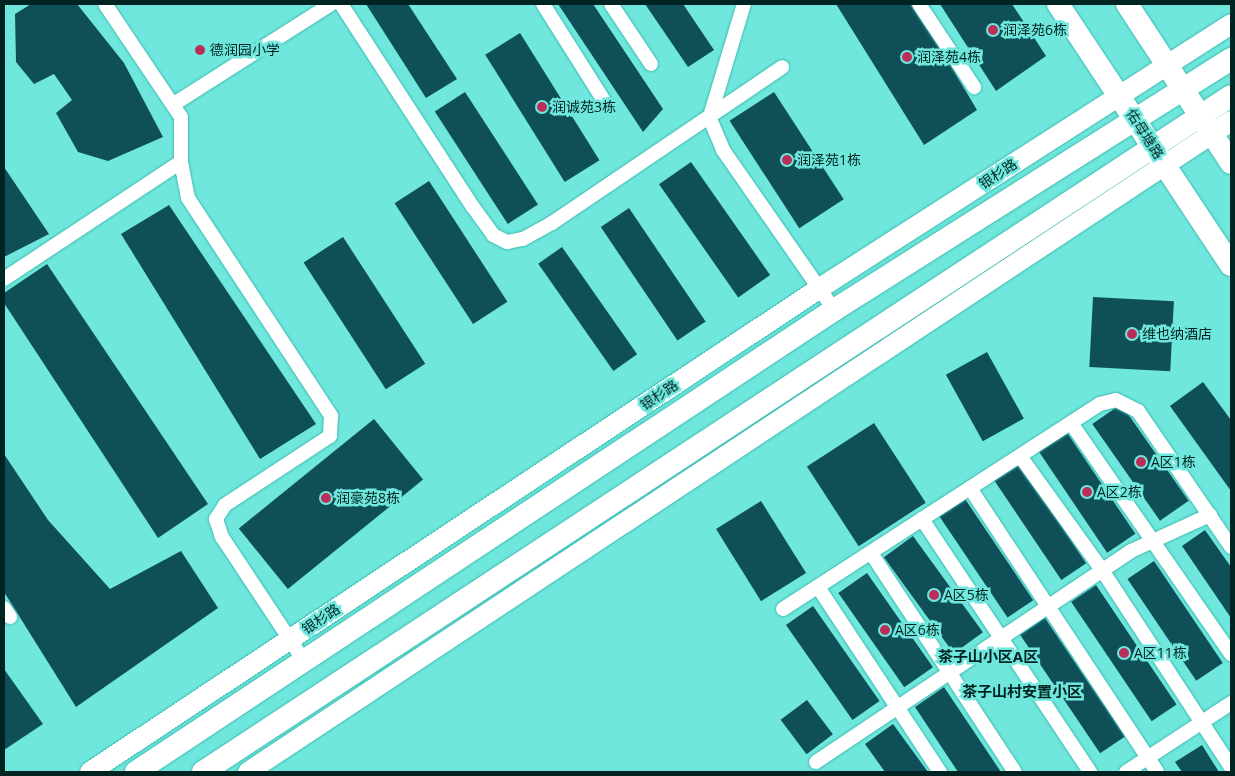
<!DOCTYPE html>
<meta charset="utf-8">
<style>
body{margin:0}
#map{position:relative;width:1235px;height:776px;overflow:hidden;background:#6fe7dc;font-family:"Open Sans","Noto Sans SC",sans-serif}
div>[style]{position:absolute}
.building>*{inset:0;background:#0f5058;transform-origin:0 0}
.roads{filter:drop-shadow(0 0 1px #3cbab1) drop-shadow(0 0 1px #3cbab1)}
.street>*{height:14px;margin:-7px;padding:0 7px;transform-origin:7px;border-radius:7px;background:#fff}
.secondary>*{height:20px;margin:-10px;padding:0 10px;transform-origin:10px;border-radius:10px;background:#fff}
.primary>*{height:22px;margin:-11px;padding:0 11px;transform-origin:11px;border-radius:11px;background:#fff}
.dots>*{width:14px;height:14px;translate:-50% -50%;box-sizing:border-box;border:2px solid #6fe7dc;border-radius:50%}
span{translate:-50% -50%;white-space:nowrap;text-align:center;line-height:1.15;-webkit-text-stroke:5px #6fe7dc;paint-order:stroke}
.poi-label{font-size:14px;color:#002421}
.left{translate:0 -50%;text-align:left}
.street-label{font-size:14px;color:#002421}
.neighbourhood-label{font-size:15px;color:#002421;font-weight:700}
.frame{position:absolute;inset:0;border:5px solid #002421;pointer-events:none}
</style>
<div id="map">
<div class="building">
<i style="clip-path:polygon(31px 4px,77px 4px,124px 63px,163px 137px,108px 161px,78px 152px,56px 113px,72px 100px,54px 74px,34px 84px,16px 62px,15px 14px)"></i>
<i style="clip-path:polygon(366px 4px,408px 4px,457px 79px,426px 98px)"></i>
<i style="clip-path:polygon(558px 4px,593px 4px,663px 109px,643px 132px)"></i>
<i style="clip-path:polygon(645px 4px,683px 4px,714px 50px,688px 67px)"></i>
<i style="clip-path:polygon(836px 4px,914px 4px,977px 110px,924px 145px)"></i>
<i style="clip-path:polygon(940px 4px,1012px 4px,1046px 56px,996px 91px)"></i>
<i style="left:520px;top:33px;width:150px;height:41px;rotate:58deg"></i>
<i style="left:465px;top:92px;width:134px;height:36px;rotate:57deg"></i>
<i style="left:774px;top:92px;width:128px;height:53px;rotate:57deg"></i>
<i style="left:691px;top:162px;width:138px;height:39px;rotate:55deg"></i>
<i style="clip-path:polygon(4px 167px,49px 234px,4px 257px)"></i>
<i style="left:429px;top:181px;width:144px;height:41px;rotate:57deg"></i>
<i style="clip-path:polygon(169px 205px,316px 424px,260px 459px,121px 234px)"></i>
<i style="left:629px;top:208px;width:137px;height:34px;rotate:56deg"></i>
<i style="left:343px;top:237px;width:151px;height:47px;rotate:57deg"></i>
<i style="left:562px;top:247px;width:131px;height:29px;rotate:55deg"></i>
<i style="clip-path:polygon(47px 264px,208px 504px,158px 538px,4px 303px,4px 293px)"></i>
<i style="left:1093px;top:297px;width:81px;height:70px;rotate:3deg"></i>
<i style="left:987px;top:352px;width:76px;height:47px;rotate:61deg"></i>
<i style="clip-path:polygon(1203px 382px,1231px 420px,1231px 491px,1170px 406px)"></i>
<i style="left:1121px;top:404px;width:118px;height:35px;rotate:55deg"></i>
<i style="left:374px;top:419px;width:78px;height:174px;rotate:51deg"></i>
<i style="left:874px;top:423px;width:95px;height:80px;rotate:57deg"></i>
<i style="left:1066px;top:431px;width:124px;height:34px;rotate:56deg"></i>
<i style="clip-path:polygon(4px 454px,48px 520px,110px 589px,181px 551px,218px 608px,76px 707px,4px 592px)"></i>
<i style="left:1018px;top:462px;width:122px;height:30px;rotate:56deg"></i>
<i style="left:965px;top:499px;width:122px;height:31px;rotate:56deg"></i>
<i style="left:761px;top:501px;width:85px;height:53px;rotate:58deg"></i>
<i style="clip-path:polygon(1205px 530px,1231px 567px,1231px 618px,1182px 546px)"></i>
<i style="left:913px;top:536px;width:119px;height:36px;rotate:54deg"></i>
<i style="left:1154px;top:561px;width:123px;height:32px;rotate:56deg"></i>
<i style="left:867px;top:573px;width:115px;height:35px;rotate:55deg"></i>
<i style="left:1096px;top:585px;width:144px;height:30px;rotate:56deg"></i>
<i style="left:813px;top:606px;width:116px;height:33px;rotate:55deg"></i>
<i style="left:1045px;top:618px;width:143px;height:30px;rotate:56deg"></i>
<i style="clip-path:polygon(4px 669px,43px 724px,4px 750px)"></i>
<i style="clip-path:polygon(944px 687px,1001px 772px,958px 772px,915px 707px)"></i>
<i style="left:807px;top:700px;width:43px;height:33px;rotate:53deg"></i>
<i style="clip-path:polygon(893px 724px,928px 772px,885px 772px,865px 744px)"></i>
<i style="clip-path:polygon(1202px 745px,1219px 772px,1182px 772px,1175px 762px)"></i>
</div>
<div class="roads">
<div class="street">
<i style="left:105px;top:4px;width:136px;rotate:56.1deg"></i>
<i style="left:181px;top:117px;width:45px;rotate:90deg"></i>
<i style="left:181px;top:162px;width:37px;rotate:79deg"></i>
<i style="left:188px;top:198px;width:261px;rotate:56.7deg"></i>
<i style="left:331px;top:416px;width:20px;rotate:93deg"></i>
<i style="left:330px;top:436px;width:126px;rotate:146.7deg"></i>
<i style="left:225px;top:505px;width:17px;rotate:123deg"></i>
<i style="left:216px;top:519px;width:19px;rotate:72deg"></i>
<i style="left:222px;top:537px;width:149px;rotate:56.5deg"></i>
<i style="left:341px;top:4px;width:242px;rotate:57deg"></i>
<i style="left:473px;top:207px;width:34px;rotate:54deg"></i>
<i style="left:493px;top:235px;width:16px;rotate:27deg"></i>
<i style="left:507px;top:242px;width:16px;rotate:-11deg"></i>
<i style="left:523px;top:239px;width:33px;rotate:-29deg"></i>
<i style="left:552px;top:223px;width:278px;rotate:-34.1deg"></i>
<i style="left:543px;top:4px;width:118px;rotate:57.8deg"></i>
<i style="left:611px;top:4px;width:72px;rotate:56.3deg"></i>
<i style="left:919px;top:4px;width:100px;rotate:56.5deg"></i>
<i style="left:174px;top:104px;width:186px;rotate:-32.5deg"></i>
<i style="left:711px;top:113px;width:114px;rotate:-73.2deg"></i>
<i style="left:710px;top:119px;width:34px;rotate:67deg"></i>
<i style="left:723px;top:150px;width:195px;rotate:55.2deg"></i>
<i style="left:4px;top:279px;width:212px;rotate:-33.5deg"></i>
<i style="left:1071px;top:423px;width:281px;rotate:55.3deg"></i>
<i style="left:1020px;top:456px;width:140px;rotate:54.3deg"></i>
<i style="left:1102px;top:570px;width:235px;rotate:56.8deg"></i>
<i style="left:970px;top:488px;width:340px;rotate:56.6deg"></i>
<i style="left:922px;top:519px;width:304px;rotate:56.4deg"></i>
<i style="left:871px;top:553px;width:262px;rotate:56.7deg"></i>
<i style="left:818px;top:587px;width:222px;rotate:56.6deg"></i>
<i style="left:4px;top:608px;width:11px;rotate:56deg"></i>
<i style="left:783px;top:609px;width:378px;rotate:-32.9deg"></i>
<i style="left:1100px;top:404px;width:16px;rotate:-14deg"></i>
<i style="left:1116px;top:400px;width:25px;rotate:27deg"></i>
<i style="left:1138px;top:411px;width:165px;rotate:55.6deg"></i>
<i style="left:816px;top:762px;width:379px;rotate:-33.8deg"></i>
<i style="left:1131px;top:551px;width:87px;rotate:-24.5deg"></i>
<i style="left:1126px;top:772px;width:126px;rotate:-33.3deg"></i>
</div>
<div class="secondary">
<i style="left:90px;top:772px;width:876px;rotate:-33.54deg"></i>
<i style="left:820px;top:288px;width:488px;rotate:-32.7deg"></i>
<i style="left:248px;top:772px;width:1179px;rotate:-33.51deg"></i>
</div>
<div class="primary">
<i style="left:1058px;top:4px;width:313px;rotate:56.5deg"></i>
<i style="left:1127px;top:4px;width:190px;rotate:56.8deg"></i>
<i style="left:136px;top:772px;width:837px;rotate:-33.5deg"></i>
<i style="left:834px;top:310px;width:470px;rotate:-32.3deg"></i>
<i style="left:203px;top:772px;width:1230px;rotate:-33.33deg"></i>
</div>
</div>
<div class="dots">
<i style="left:993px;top:30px;background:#bc2e5a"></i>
<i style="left:200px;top:50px;background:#bc2e5a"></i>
<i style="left:907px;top:57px;background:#bc2e5a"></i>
<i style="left:542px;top:107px;background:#bc2e5a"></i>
<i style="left:787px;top:160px;background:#bc2e5a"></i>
<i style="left:1132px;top:334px;background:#bc2e5a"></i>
<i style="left:1141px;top:462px;background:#bc2e5a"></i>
<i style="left:1087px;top:492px;background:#bc2e5a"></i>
<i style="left:326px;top:498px;background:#bc2e5a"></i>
<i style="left:934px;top:595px;background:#bc2e5a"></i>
<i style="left:885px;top:630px;background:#bc2e5a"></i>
<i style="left:1124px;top:653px;background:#bc2e5a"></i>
</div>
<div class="poi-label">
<span class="left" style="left:1003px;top:30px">润泽苑6栋</span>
<span class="left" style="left:210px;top:50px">德润园小学</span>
<span class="left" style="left:917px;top:57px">润泽苑4栋</span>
<span class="left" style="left:552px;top:107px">润诚苑3栋</span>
<span class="left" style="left:797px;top:160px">润泽苑1栋</span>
<span class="left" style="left:1142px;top:334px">维也纳酒店</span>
<span class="left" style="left:1151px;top:462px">A区1栋</span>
<span class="left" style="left:1097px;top:492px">A区2栋</span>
<span class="left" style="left:336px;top:498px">润豪苑8栋</span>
<span class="left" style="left:944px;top:595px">A区5栋</span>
<span class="left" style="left:895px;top:630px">A区6栋</span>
<span class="left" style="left:1134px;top:653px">A区11栋</span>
</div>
<div class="street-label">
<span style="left:1145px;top:134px;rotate:57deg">佑母塘路</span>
<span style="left:998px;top:174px;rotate:-33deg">银杉路</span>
<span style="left:659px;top:395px;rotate:-34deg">银杉路</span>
<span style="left:321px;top:619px;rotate:-34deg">银杉路</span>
</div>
<div class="neighbourhood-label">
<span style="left:988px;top:657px">茶子山小区A区</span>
<span style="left:1022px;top:692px">茶子山村安置小区</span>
</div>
<div class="frame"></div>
</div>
